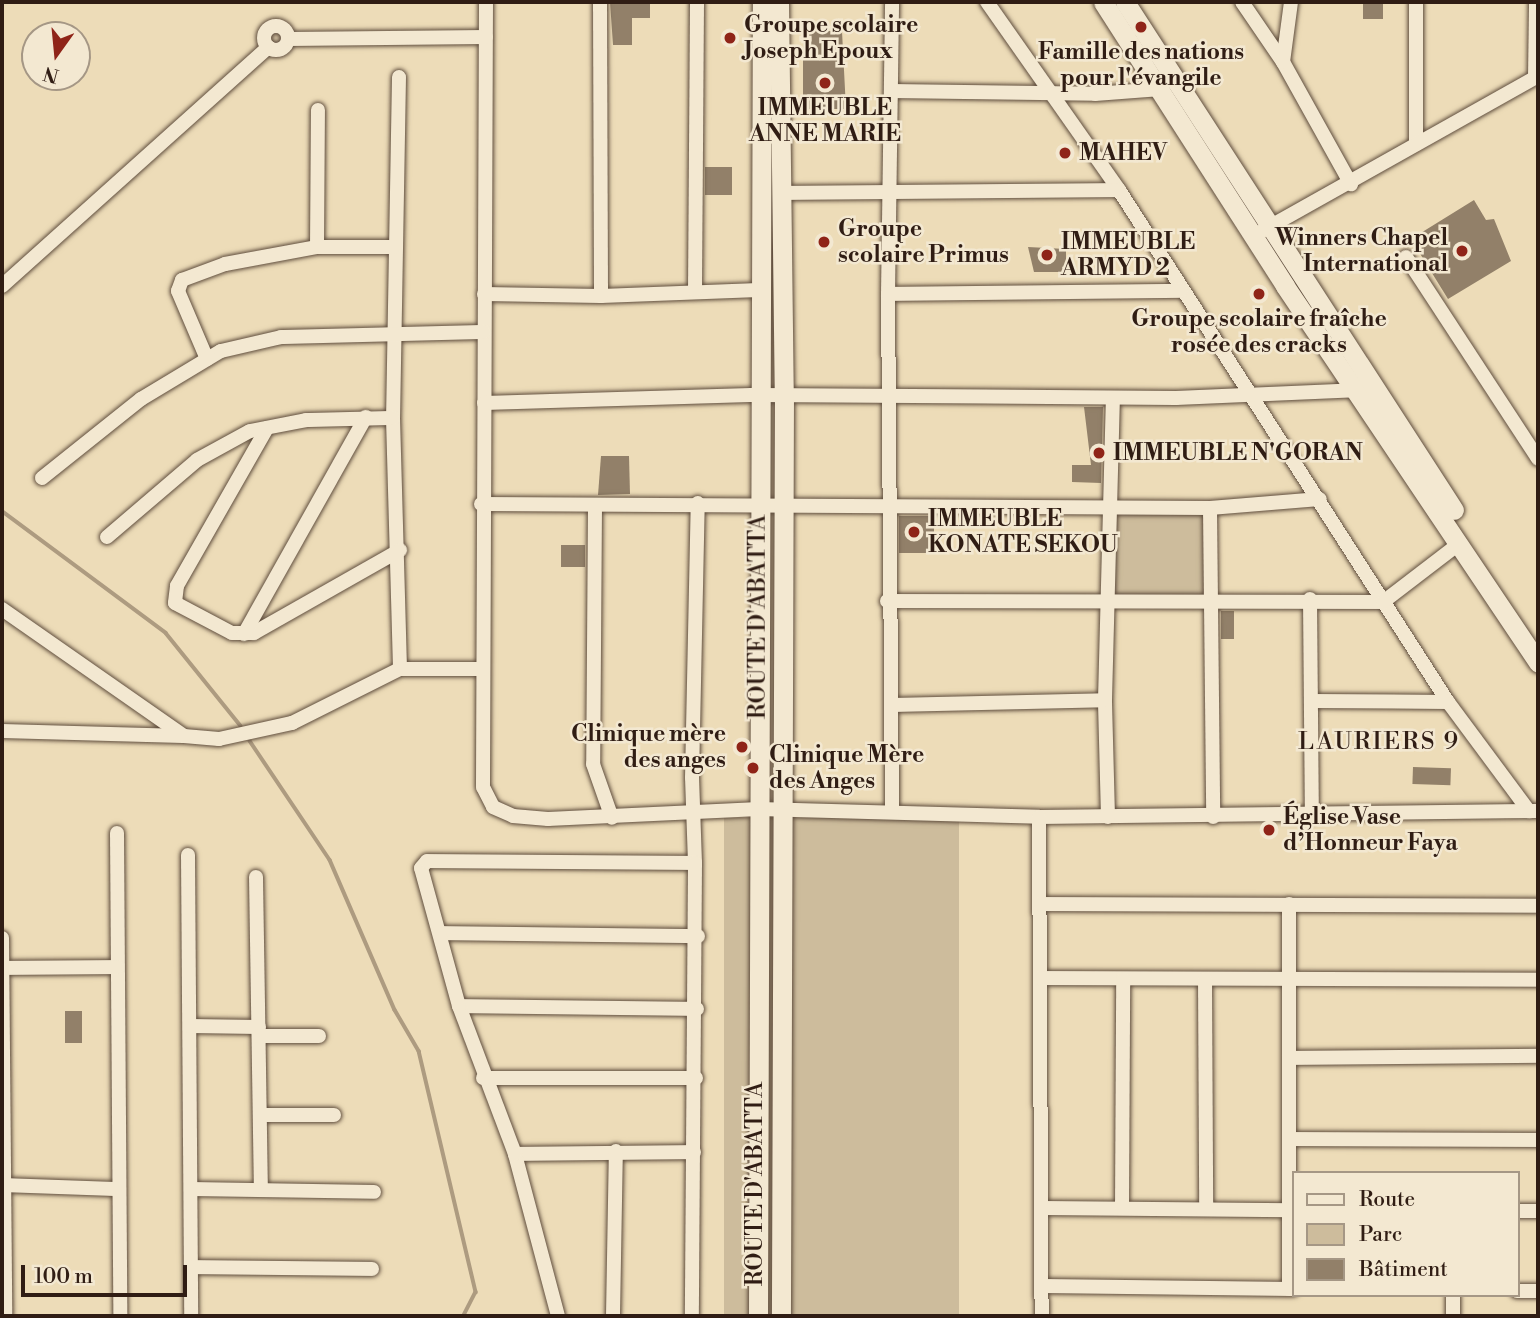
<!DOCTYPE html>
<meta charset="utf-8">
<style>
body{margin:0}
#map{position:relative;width:1540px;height:1318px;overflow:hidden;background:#eddcb8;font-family:"Libre Bodoni",serif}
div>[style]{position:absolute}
.green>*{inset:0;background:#cdbc9c;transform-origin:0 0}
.stream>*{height:3.5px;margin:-1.75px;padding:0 1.75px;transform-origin:1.75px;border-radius:1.75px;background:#ad9b80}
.building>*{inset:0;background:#928069;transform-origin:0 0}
.roads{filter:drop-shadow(0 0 2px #5f4d3d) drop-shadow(0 0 2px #5f4d3d)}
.street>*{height:14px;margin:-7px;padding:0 7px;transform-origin:7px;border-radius:7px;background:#f3e8d1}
.street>.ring{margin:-7px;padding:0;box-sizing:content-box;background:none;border:14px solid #f3e8d1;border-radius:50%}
.secondary>*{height:19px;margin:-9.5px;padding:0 9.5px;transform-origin:9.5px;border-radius:9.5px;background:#f3e8d1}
.dots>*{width:19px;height:19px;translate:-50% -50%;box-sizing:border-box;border:4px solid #f3e8d1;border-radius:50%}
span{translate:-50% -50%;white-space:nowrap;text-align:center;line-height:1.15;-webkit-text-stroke:5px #f3e8d1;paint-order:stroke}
.poi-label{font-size:23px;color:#301d14;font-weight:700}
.left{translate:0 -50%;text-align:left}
.right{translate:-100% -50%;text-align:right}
.street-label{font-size:23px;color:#301d14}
.neighbourhood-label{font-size:24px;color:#301d14;letter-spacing:2px}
.frame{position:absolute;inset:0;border:4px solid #301d14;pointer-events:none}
.legend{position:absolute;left:1292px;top:1171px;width:228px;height:126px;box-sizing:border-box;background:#f3e8d1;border:2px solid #a59785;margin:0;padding:9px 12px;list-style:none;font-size:21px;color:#301d14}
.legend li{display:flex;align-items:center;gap:14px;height:35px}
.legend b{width:35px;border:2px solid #a59785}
.north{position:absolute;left:21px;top:21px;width:70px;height:70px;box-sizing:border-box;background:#f3e8d1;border:2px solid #a59785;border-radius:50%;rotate:195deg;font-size:19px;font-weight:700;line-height:28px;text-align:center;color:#301d14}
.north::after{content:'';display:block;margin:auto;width:24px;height:32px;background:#8f2418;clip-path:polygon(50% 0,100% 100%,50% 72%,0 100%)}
.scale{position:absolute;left:21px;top:1265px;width:166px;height:32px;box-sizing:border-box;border:4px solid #301d14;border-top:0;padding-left:9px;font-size:21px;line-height:24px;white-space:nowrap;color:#301d14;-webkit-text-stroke:5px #f3e8d1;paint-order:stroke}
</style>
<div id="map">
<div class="green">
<i style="left:1114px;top:511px;width:93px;height:88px;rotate:1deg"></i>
<i style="left:959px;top:818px;width:498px;height:235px;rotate:90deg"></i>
</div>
<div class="stream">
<i style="left:2px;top:511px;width:204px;rotate:36.6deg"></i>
<i style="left:166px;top:633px;width:119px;rotate:51.1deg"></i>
<i style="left:250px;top:741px;width:143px;rotate:56.1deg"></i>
<i style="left:330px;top:860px;width:163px;rotate:66.6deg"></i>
<i style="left:395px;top:1010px;width:48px;rotate:59.7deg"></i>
<i style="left:419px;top:1051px;width:248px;rotate:76.7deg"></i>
<i style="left:476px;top:1292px;width:27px;rotate:117deg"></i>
</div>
<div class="building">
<i style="clip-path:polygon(610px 2px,650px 2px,650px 18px,632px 18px,632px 45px,613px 45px)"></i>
<i style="left:1363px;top:2px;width:20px;height:17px"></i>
<i style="clip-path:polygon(803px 24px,817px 24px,817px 31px,842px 31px,846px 109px,803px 109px)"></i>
<i style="left:705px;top:167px;width:27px;height:28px"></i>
<i style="clip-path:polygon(1474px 200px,1486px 220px,1494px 219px,1511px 261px,1448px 299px,1411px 239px)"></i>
<i style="clip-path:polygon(1028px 247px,1066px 249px,1066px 272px,1034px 272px)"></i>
<i style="clip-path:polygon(1084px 407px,1103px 407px,1101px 483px,1072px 482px,1072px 465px,1091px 465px)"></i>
<i style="clip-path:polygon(601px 456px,629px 456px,630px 494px,598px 495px)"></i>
<i style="left:899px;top:516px;width:35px;height:37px"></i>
<i style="left:561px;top:545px;width:24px;height:22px"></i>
<i style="left:1221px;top:611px;width:13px;height:28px"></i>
<i style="left:1413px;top:767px;width:38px;height:17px;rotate:2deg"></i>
<i style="left:65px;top:1011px;width:17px;height:32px"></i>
</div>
<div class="roads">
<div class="street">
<i style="left:486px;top:2px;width:785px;rotate:90.22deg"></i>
<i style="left:483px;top:787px;width:22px;rotate:63deg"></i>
<i style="left:493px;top:807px;width:22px;rotate:24deg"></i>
<i style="left:513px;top:816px;width:35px;rotate:5deg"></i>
<i style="left:548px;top:819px;width:211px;rotate:-2.7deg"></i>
<i style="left:759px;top:809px;width:280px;rotate:1.6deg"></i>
<i style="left:1039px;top:817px;width:499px;rotate:-0.7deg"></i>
<i style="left:600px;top:2px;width:294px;rotate:89.8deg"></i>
<i style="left:601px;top:296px;width:158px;rotate:-2.2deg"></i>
<i style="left:987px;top:2px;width:230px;rotate:54.9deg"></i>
<i style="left:1119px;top:190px;width:609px;rotate:57.28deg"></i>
<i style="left:1448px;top:702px;width:136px;rotate:53.4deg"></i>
<i style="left:1242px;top:2px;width:73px;rotate:55.7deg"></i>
<i style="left:1283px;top:62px;width:140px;rotate:60.9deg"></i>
<i style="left:1416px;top:2px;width:142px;rotate:90deg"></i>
<i class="ring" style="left:264px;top:26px;width:10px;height:10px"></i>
<i style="left:288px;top:39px;width:198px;rotate:-0.6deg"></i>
<i style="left:1283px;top:62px;width:61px;rotate:-82.4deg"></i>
<i style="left:399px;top:77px;width:341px;rotate:91deg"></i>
<i style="left:393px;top:418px;width:251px;rotate:88.4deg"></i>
<i style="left:1535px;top:78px;width:76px;rotate:-89.2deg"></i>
<i style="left:891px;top:91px;width:204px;rotate:0.8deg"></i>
<i style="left:1095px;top:94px;width:66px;rotate:-4.3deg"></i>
<i style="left:782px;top:193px;width:337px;rotate:-0.5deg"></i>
<i style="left:1262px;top:231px;width:317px;rotate:-29.3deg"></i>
<i style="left:317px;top:247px;width:137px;rotate:-89.6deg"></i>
<i style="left:1406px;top:257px;width:241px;rotate:56.8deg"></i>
<i style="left:2px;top:286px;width:358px;rotate:-41.9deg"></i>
<i style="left:695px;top:290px;width:288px;rotate:-89.6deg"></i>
<i style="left:484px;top:294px;width:117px;rotate:1deg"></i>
<i style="left:888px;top:294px;width:292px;rotate:-89.2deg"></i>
<i style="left:207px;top:359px;width:74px;rotate:-113.1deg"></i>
<i style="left:178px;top:291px;width:12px;rotate:-70deg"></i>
<i style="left:182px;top:280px;width:46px;rotate:-20.4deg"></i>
<i style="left:225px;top:264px;width:94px;rotate:-10.5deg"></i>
<i style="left:317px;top:247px;width:76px"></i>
<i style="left:484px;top:403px;width:275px;rotate:-1.7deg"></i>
<i style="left:759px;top:395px;width:417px;rotate:0.4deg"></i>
<i style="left:1176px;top:398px;width:185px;rotate:-2.5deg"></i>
<i style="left:267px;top:428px;width:182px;rotate:119.7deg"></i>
<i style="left:177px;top:586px;width:17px;rotate:97deg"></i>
<i style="left:175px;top:603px;width:64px;rotate:27.8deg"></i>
<i style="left:232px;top:633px;width:22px"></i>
<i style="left:254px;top:633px;width:168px;rotate:-29.6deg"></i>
<i style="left:42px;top:478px;width:127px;rotate:-38.6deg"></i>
<i style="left:141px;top:399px;width:93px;rotate:-31deg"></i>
<i style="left:221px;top:351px;width:62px;rotate:-13.1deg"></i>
<i style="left:281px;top:337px;width:203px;rotate:-1.4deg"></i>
<i style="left:481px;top:504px;width:729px;rotate:0.31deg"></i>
<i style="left:1210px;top:508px;width:110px;rotate:-4.7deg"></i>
<i style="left:595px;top:506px;width:258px;rotate:90.4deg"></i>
<i style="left:593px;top:764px;width:57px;rotate:70.6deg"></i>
<i style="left:1210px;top:508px;width:309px;rotate:89.4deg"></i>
<i style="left:107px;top:537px;width:118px;rotate:-40.5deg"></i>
<i style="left:197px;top:460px;width:60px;rotate:-28.7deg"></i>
<i style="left:250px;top:431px;width:57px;rotate:-11.1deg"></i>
<i style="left:306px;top:420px;width:87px;rotate:-1.3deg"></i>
<i style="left:1310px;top:599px;width:217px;rotate:89.5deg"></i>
<i style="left:887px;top:601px;width:496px;rotate:0.1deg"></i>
<i style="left:1383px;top:602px;width:97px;rotate:-37.5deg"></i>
<i style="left:2px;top:609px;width:222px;rotate:34.9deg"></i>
<i style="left:184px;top:736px;width:35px;rotate:5deg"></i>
<i style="left:219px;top:739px;width:75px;rotate:-12.4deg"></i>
<i style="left:292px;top:723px;width:121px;rotate:-26.6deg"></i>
<i style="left:400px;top:669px;width:83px"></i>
<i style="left:244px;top:634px;width:249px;rotate:-60.7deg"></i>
<i style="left:1311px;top:701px;width:137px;rotate:0.4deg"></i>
<i style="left:892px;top:705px;width:213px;rotate:-1.3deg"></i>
<i style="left:2px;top:731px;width:181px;rotate:1.6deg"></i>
<i style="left:892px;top:812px;width:518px;rotate:-90.44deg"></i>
<i style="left:888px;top:294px;width:293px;rotate:-0.6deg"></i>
<i style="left:1039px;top:817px;width:499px;rotate:89.7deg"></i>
<i style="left:1108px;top:817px;width:117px;rotate:-91.5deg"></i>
<i style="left:1105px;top:700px;width:301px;rotate:-88.5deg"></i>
<i style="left:117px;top:833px;width:483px;rotate:89.6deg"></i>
<i style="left:188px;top:855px;width:461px;rotate:89.6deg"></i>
<i style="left:695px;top:863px;width:85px;rotate:-92deg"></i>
<i style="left:692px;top:778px;width:275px;rotate:-88.8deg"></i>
<i style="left:256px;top:877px;width:313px;rotate:89.1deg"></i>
<i style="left:1041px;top:904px;width:497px;rotate:0.2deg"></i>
<i style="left:440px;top:933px;width:258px;rotate:0.7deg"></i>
<i style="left:2px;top:938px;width:378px;rotate:89.5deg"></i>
<i style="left:2px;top:968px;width:115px;rotate:-0.5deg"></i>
<i style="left:1041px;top:978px;width:497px;rotate:0.2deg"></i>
<i style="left:1205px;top:979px;width:229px;rotate:89.7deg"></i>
<i style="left:459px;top:1006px;width:238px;rotate:0.7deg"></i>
<i style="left:190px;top:1026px;width:69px;rotate:0.8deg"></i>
<i style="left:259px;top:1036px;width:60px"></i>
<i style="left:1289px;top:1058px;width:249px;rotate:-0.5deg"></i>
<i style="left:483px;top:1078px;width:213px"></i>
<i style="left:260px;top:1115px;width:74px"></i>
<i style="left:1289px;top:1139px;width:249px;rotate:0.2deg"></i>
<i style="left:515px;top:1154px;width:179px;rotate:-0.6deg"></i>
<i style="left:2px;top:1185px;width:113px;rotate:2deg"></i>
<i style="left:191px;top:1189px;width:183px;rotate:0.9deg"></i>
<i style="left:1043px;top:1208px;width:250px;rotate:0.5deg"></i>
<i style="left:1122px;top:1208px;width:229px;rotate:-89.7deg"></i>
<i style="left:1517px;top:1211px;width:21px"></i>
<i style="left:191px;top:1267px;width:181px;rotate:0.6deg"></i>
<i style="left:1043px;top:1286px;width:250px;rotate:0.7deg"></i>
<i style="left:1289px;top:1289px;width:385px;rotate:-90deg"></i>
<i style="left:1517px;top:1291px;width:21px"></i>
<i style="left:1453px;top:1295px;width:21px;rotate:90deg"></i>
<i style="left:558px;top:1316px;width:168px;rotate:-104.9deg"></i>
<i style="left:515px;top:1154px;width:158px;rotate:-110.7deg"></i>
<i style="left:459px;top:1006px;width:143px;rotate:-105.4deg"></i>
<i style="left:421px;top:868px;width:9px;rotate:-49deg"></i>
<i style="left:427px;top:861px;width:268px;rotate:0.4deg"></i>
<i style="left:695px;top:863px;width:453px;rotate:90.4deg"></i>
<i style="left:613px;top:1316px;width:165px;rotate:-89deg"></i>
</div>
<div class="secondary">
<i style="left:779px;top:2px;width:392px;rotate:89.3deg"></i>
<i style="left:784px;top:394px;width:922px;rotate:90.19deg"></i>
<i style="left:1103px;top:2px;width:337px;rotate:57.3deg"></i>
<i style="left:1285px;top:286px;width:454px;rotate:56.1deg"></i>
<i style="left:1125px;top:2px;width:605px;rotate:57.07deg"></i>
<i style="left:758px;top:1316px;width:1314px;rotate:-89.83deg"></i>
</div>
</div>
<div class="dots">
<i style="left:1141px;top:27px;background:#8f2418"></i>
<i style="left:730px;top:38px;background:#8f2418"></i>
<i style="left:825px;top:83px;background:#8f2418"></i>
<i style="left:1065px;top:153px;background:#8f2418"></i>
<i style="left:824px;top:242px;background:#8f2418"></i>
<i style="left:1462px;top:251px;background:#8f2418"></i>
<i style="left:1047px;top:255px;background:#8f2418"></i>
<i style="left:1259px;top:294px;background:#8f2418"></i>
<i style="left:1099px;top:453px;background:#8f2418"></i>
<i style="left:914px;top:532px;background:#8f2418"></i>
<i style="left:742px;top:747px;background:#8f2418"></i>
<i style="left:753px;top:768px;background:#8f2418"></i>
<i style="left:1269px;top:830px;background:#8f2418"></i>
</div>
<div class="poi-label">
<span class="left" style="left:744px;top:38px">Groupe scolaire<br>Joseph Epoux</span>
<span style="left:1141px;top:65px">Famille des nations<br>pour l'évangile</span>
<span style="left:825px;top:121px">IMMEUBLE<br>ANNE MARIE</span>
<span class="left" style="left:1079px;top:153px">MAHEV</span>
<span class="left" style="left:838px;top:242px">Groupe<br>scolaire Primus</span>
<span class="right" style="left:1448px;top:251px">Winners Chapel<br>International</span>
<span class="left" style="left:1061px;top:255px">IMMEUBLE<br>ARMYD 2</span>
<span style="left:1259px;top:332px">Groupe scolaire fraîche<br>rosée des cracks</span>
<span class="left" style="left:1113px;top:453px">IMMEUBLE N'GORAN</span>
<span class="left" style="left:928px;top:532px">IMMEUBLE<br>KONATE SEKOU</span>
<span class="right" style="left:726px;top:747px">Clinique mère<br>des anges</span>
<span class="left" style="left:769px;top:768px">Clinique Mère<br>des Anges</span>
<span class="left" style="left:1283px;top:830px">Église Vase<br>d’Honneur Faya</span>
</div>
<div class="street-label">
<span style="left:758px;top:617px;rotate:-90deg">ROUTE D'ABATTA</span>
<span style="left:755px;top:1184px;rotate:-90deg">ROUTE D'ABATTA</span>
</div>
<div class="neighbourhood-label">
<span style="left:1379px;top:743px">LAURIERS 9</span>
</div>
<div class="frame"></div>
<ul class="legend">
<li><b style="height:9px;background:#f3e8d1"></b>Route</li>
<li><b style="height:19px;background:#cdbc9c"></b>Parc</li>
<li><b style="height:19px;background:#928069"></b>Bâtiment</li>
</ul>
<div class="north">N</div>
<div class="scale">100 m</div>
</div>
